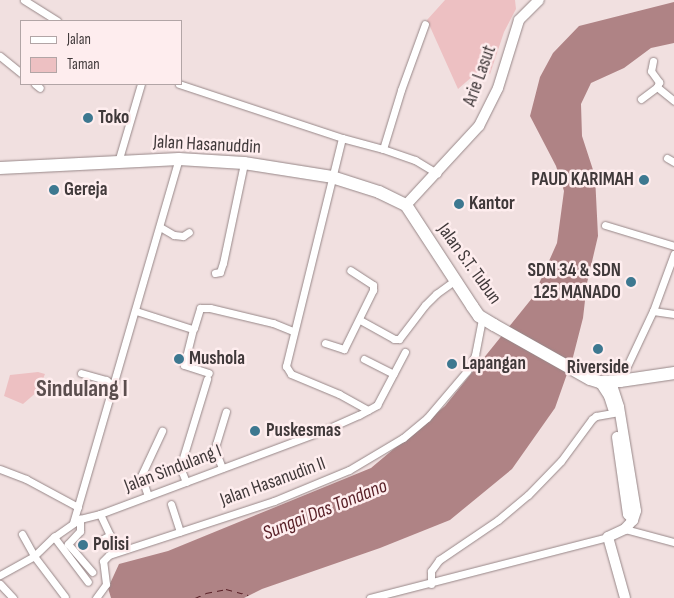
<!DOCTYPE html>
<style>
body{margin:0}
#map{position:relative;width:674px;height:598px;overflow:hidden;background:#f1e0e0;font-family:"Sofia Sans Condensed",sans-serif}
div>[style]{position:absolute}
.green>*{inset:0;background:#edc0c2}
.water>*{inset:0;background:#af8385}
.ferry>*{height:1px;margin-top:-0.5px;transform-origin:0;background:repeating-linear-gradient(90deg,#581f26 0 6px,transparent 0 11px)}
.roads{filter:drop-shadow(0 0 1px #978788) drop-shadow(0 0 1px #978788)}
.street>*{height:7px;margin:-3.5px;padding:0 3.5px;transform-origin:3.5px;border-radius:3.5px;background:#fff}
.secondary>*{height:10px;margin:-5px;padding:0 5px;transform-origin:5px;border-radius:5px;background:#fff}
.highway>*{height:12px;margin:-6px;padding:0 6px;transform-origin:6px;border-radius:6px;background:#fff}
.dots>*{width:14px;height:14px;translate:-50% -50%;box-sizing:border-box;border:2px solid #feedee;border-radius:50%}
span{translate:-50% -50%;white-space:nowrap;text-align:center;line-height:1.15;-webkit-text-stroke:5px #feedee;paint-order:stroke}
.street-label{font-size:19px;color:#40393a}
.poi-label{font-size:19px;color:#40393a;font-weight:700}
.left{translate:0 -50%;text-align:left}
.right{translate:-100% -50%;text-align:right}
.water-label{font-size:20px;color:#581f26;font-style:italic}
.district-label{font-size:24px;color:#5b4e4e;font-weight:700}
.legend{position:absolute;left:20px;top:20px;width:162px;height:65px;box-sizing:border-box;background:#feedee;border:1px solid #b2a5a6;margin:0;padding:6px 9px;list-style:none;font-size:15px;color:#40393a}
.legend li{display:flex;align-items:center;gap:10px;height:25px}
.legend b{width:25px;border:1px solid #b2a5a6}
</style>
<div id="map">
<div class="green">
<i style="clip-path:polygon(445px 0,515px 0,516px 9px,504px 32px,490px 74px,481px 69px,458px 89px,427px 20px)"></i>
<i style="clip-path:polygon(38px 372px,45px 374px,38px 391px,23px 404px,4px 396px,10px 375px)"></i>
</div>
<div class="water">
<i style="clip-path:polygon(674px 2px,674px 43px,651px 48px,624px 68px,591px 83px,581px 104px,582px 136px,595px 176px,598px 236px,587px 283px,583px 318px,573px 357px,555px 408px,512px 469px,450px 520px,380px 548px,262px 589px,244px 598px,111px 598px,108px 588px,119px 564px,168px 551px,371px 468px,445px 406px,533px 297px,557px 243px,564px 191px,556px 166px,530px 116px,540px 77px,553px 53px,579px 26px)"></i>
</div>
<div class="ferry">
<i style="left:195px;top:598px;width:12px;rotate:-24deg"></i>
<i style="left:206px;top:593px;width:20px;rotate:-11deg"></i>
<i style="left:226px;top:589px;width:23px;rotate:15deg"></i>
</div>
<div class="roads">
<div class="street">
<i style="left:24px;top:0;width:39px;rotate:32deg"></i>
<i style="left:0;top:56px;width:27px;rotate:39deg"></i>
<i style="left:653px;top:61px;width:10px;rotate:101deg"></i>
<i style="left:651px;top:71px;width:14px;rotate:54deg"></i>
<i style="left:659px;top:82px;width:5px;rotate:112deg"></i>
<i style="left:35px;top:84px;width:6px;rotate:39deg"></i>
<i style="left:179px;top:84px;width:172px;rotate:18.3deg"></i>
<i style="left:342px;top:138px;width:42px;rotate:15deg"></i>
<i style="left:383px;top:149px;width:34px;rotate:19deg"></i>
<i style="left:415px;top:160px;width:26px;rotate:31deg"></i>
<i style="left:641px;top:99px;width:20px;rotate:-37deg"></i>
<i style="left:657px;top:87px;width:22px;rotate:39deg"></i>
<i style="left:342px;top:138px;width:235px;rotate:103.8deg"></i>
<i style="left:286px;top:366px;width:9px;rotate:58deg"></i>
<i style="left:291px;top:374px;width:52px;rotate:22.6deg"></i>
<i style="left:339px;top:394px;width:33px;rotate:29deg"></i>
<i style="left:383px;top:149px;width:62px;rotate:-73deg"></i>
<i style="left:401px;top:90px;width:70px;rotate:-70deg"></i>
<i style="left:667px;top:158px;width:8px;rotate:30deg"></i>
<i style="left:118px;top:162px;width:81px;rotate:-73.6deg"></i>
<i style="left:605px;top:225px;width:72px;rotate:16.9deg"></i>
<i style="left:160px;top:227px;width:16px;rotate:30deg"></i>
<i style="left:174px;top:235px;width:9px;rotate:6deg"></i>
<i style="left:183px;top:236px;width:7px;rotate:-34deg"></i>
<i style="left:215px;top:273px;width:5px;rotate:-11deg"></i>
<i style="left:220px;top:272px;width:9px;rotate:-72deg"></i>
<i style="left:223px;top:263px;width:102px;rotate:-78.1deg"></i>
<i style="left:136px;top:311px;width:59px;rotate:17.8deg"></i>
<i style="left:192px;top:329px;width:2px;rotate:-27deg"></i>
<i style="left:194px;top:328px;width:21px;rotate:-73deg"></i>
<i style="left:200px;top:308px;width:10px"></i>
<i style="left:210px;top:308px;width:65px;rotate:13.4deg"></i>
<i style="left:273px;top:323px;width:22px;rotate:22deg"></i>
<i style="left:653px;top:311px;width:21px;rotate:8deg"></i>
<i style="left:360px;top:320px;width:39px;rotate:29deg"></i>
<i style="left:394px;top:339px;width:5px"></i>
<i style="left:399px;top:339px;width:43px;rotate:-52.6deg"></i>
<i style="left:425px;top:305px;width:16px;rotate:-45deg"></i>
<i style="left:436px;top:294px;width:22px;rotate:-36deg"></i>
<i style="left:193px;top:329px;width:37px;rotate:104deg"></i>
<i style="left:184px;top:365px;width:26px;rotate:18deg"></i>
<i style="left:325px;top:343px;width:20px;rotate:18deg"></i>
<i style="left:344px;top:349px;width:66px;rotate:-63.8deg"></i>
<i style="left:373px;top:290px;width:5px;rotate:-90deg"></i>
<i style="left:373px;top:285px;width:27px;rotate:-147deg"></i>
<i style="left:364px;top:359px;width:33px;rotate:27deg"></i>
<i style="left:81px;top:373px;width:26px;rotate:16deg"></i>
<i style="left:106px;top:380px;width:9px;rotate:41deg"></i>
<i style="left:620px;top:381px;width:77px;rotate:-64.8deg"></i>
<i style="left:653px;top:311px;width:61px;rotate:-69.8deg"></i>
<i style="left:222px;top:468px;width:17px;rotate:-111deg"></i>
<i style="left:216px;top:452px;width:8px;rotate:-90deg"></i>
<i style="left:216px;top:444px;width:34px;rotate:-73deg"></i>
<i style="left:0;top:469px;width:28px;rotate:21deg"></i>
<i style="left:26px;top:479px;width:59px;rotate:28.3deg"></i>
<i style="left:186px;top:482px;width:11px;rotate:-112deg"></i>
<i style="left:182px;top:472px;width:11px;rotate:-90deg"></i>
<i style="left:182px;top:461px;width:86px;rotate:-73deg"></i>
<i style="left:148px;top:496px;width:21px;rotate:-109deg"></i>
<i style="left:141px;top:476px;width:50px;rotate:-65deg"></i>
<i style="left:171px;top:504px;width:29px;rotate:72deg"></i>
<i style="left:100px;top:514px;width:23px;rotate:65deg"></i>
<i style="left:110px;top:535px;width:10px;rotate:151deg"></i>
<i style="left:80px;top:519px;width:12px;rotate:90deg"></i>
<i style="left:80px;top:531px;width:18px;rotate:133deg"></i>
<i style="left:68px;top:544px;width:37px;rotate:49deg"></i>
<i style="left:73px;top:523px;width:379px;rotate:-73.8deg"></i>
<i style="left:625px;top:529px;width:51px;rotate:14.9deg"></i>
<i style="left:22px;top:534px;width:25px;rotate:61deg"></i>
<i style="left:34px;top:556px;width:51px;rotate:52.9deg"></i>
<i style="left:54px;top:537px;width:56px;rotate:52.9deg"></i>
<i style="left:0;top:575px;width:39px;rotate:-29deg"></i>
<i style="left:34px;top:556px;width:28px;rotate:-44deg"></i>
<i style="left:54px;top:537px;width:32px;rotate:-35deg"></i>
<i style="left:80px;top:519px;width:21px;rotate:-14deg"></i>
<i style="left:100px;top:514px;width:242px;rotate:-20.5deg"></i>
<i style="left:327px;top:429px;width:35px;rotate:-24deg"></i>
<i style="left:359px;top:415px;width:21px;rotate:-29deg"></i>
<i style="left:377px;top:405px;width:60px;rotate:-62.2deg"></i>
<i style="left:0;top:584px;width:19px;rotate:47deg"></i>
<i style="left:431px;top:584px;width:13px;rotate:-90deg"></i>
<i style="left:431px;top:571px;width:14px;rotate:-54deg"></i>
<i style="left:439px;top:560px;width:71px;rotate:-34.1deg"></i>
<i style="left:498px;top:520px;width:39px;rotate:-40deg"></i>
<i style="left:528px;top:495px;width:47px;rotate:-45.9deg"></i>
<i style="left:561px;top:461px;width:52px;rotate:-53.6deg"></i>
<i style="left:592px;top:419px;width:5px;rotate:-37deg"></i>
<i style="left:596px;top:416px;width:23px;rotate:-10deg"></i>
<i style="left:96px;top:598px;width:17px;rotate:-54deg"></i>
<i style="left:106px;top:584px;width:23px;rotate:-97deg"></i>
<i style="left:103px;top:561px;width:8px;rotate:-45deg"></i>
<i style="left:109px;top:555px;width:174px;rotate:-18.1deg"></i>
<i style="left:274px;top:501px;width:81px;rotate:-22.5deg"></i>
<i style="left:349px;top:470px;width:63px;rotate:-30.7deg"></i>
<i style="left:403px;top:438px;width:31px;rotate:-40deg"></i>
<i style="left:427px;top:418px;width:62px;rotate:-49.6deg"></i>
<i style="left:467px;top:371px;width:18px;rotate:-63deg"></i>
<i style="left:475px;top:355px;width:38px;rotate:-79deg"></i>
<i style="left:370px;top:598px;width:246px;rotate:-14.4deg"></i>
</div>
<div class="secondary">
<i style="left:406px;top:205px;width:108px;rotate:-47.3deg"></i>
<i style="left:479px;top:126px;width:42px;rotate:-63.4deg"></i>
<i style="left:498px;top:88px;width:71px;rotate:-72.8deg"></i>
<i style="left:519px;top:20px;width:28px;rotate:-45deg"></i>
<i style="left:600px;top:382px;width:17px;rotate:57deg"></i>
<i style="left:609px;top:396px;width:13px;rotate:72deg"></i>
<i style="left:611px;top:382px;width:26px;rotate:72deg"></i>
<i style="left:619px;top:407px;width:105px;rotate:80.7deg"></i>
<i style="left:636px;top:511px;width:9px;rotate:108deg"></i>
<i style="left:633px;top:520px;width:12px;rotate:132deg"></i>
<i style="left:625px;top:529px;width:19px;rotate:155deg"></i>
<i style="left:608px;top:537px;width:63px;rotate:74.4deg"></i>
<i style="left:617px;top:437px;width:78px;rotate:81.9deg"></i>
<i style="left:628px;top:514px;width:8px;rotate:50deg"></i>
</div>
<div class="highway">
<i style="left:0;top:168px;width:179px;rotate:-2.9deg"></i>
<i style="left:179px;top:159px;width:65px;rotate:3.5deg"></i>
<i style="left:244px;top:163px;width:89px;rotate:9deg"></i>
<i style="left:332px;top:177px;width:49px;rotate:17.7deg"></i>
<i style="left:379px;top:192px;width:30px;rotate:26deg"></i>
<i style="left:406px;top:205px;width:121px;rotate:56.8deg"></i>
<i style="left:472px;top:306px;width:12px;rotate:55deg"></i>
<i style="left:479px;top:316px;width:17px;rotate:31deg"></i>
<i style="left:494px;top:325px;width:110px;rotate:29.4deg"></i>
<i style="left:590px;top:379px;width:10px;rotate:17deg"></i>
<i style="left:600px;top:382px;width:20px;rotate:-3deg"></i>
<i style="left:620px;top:381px;width:55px;rotate:-8.4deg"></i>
</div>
</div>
<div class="dots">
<i style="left:88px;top:118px;background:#3d7890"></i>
<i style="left:644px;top:180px;background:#3d7890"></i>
<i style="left:54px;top:190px;background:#3d7890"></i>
<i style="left:459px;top:204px;background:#3d7890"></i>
<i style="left:631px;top:282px;background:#3d7890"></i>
<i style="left:598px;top:349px;background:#3d7890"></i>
<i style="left:179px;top:359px;background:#3d7890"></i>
<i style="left:452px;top:364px;background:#3d7890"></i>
<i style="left:255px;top:431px;background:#3d7890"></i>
<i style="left:83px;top:545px;background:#3d7890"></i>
</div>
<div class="street-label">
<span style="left:480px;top:76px;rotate:-70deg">Arie Lasut</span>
<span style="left:207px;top:145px;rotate:3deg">Jalan Hasanuddin</span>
<span style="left:469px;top:264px;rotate:54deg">Jalan S.T. Tubun</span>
<span style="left:173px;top:469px;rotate:-21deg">Jalan Sindulang I</span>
<span style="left:273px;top:482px;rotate:-20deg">Jalan Hasanudin II</span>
</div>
<div class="poi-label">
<span class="left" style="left:98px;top:118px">Toko</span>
<span class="right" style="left:634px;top:180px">PAUD KARIMAH</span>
<span class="left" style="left:64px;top:190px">Gereja</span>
<span class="left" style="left:469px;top:204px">Kantor</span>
<span class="right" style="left:621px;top:282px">SDN 34 &amp; SDN<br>125 MANADO</span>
<span class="left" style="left:189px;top:359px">Mushola</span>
<span class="left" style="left:462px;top:364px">Lapangan</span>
<span style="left:598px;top:368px">Riverside</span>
<span class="left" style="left:266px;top:431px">Puskesmas</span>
<span class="left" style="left:93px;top:545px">Polisi</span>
</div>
<div class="water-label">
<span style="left:325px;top:510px;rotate:-22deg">Sungai Das Tondano</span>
</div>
<div class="district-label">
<span style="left:82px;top:389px">Sindulang I</span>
</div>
<ul class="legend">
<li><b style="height:6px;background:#fff"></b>Jalan</li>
<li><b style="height:14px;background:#edc0c2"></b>Taman</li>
</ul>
</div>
